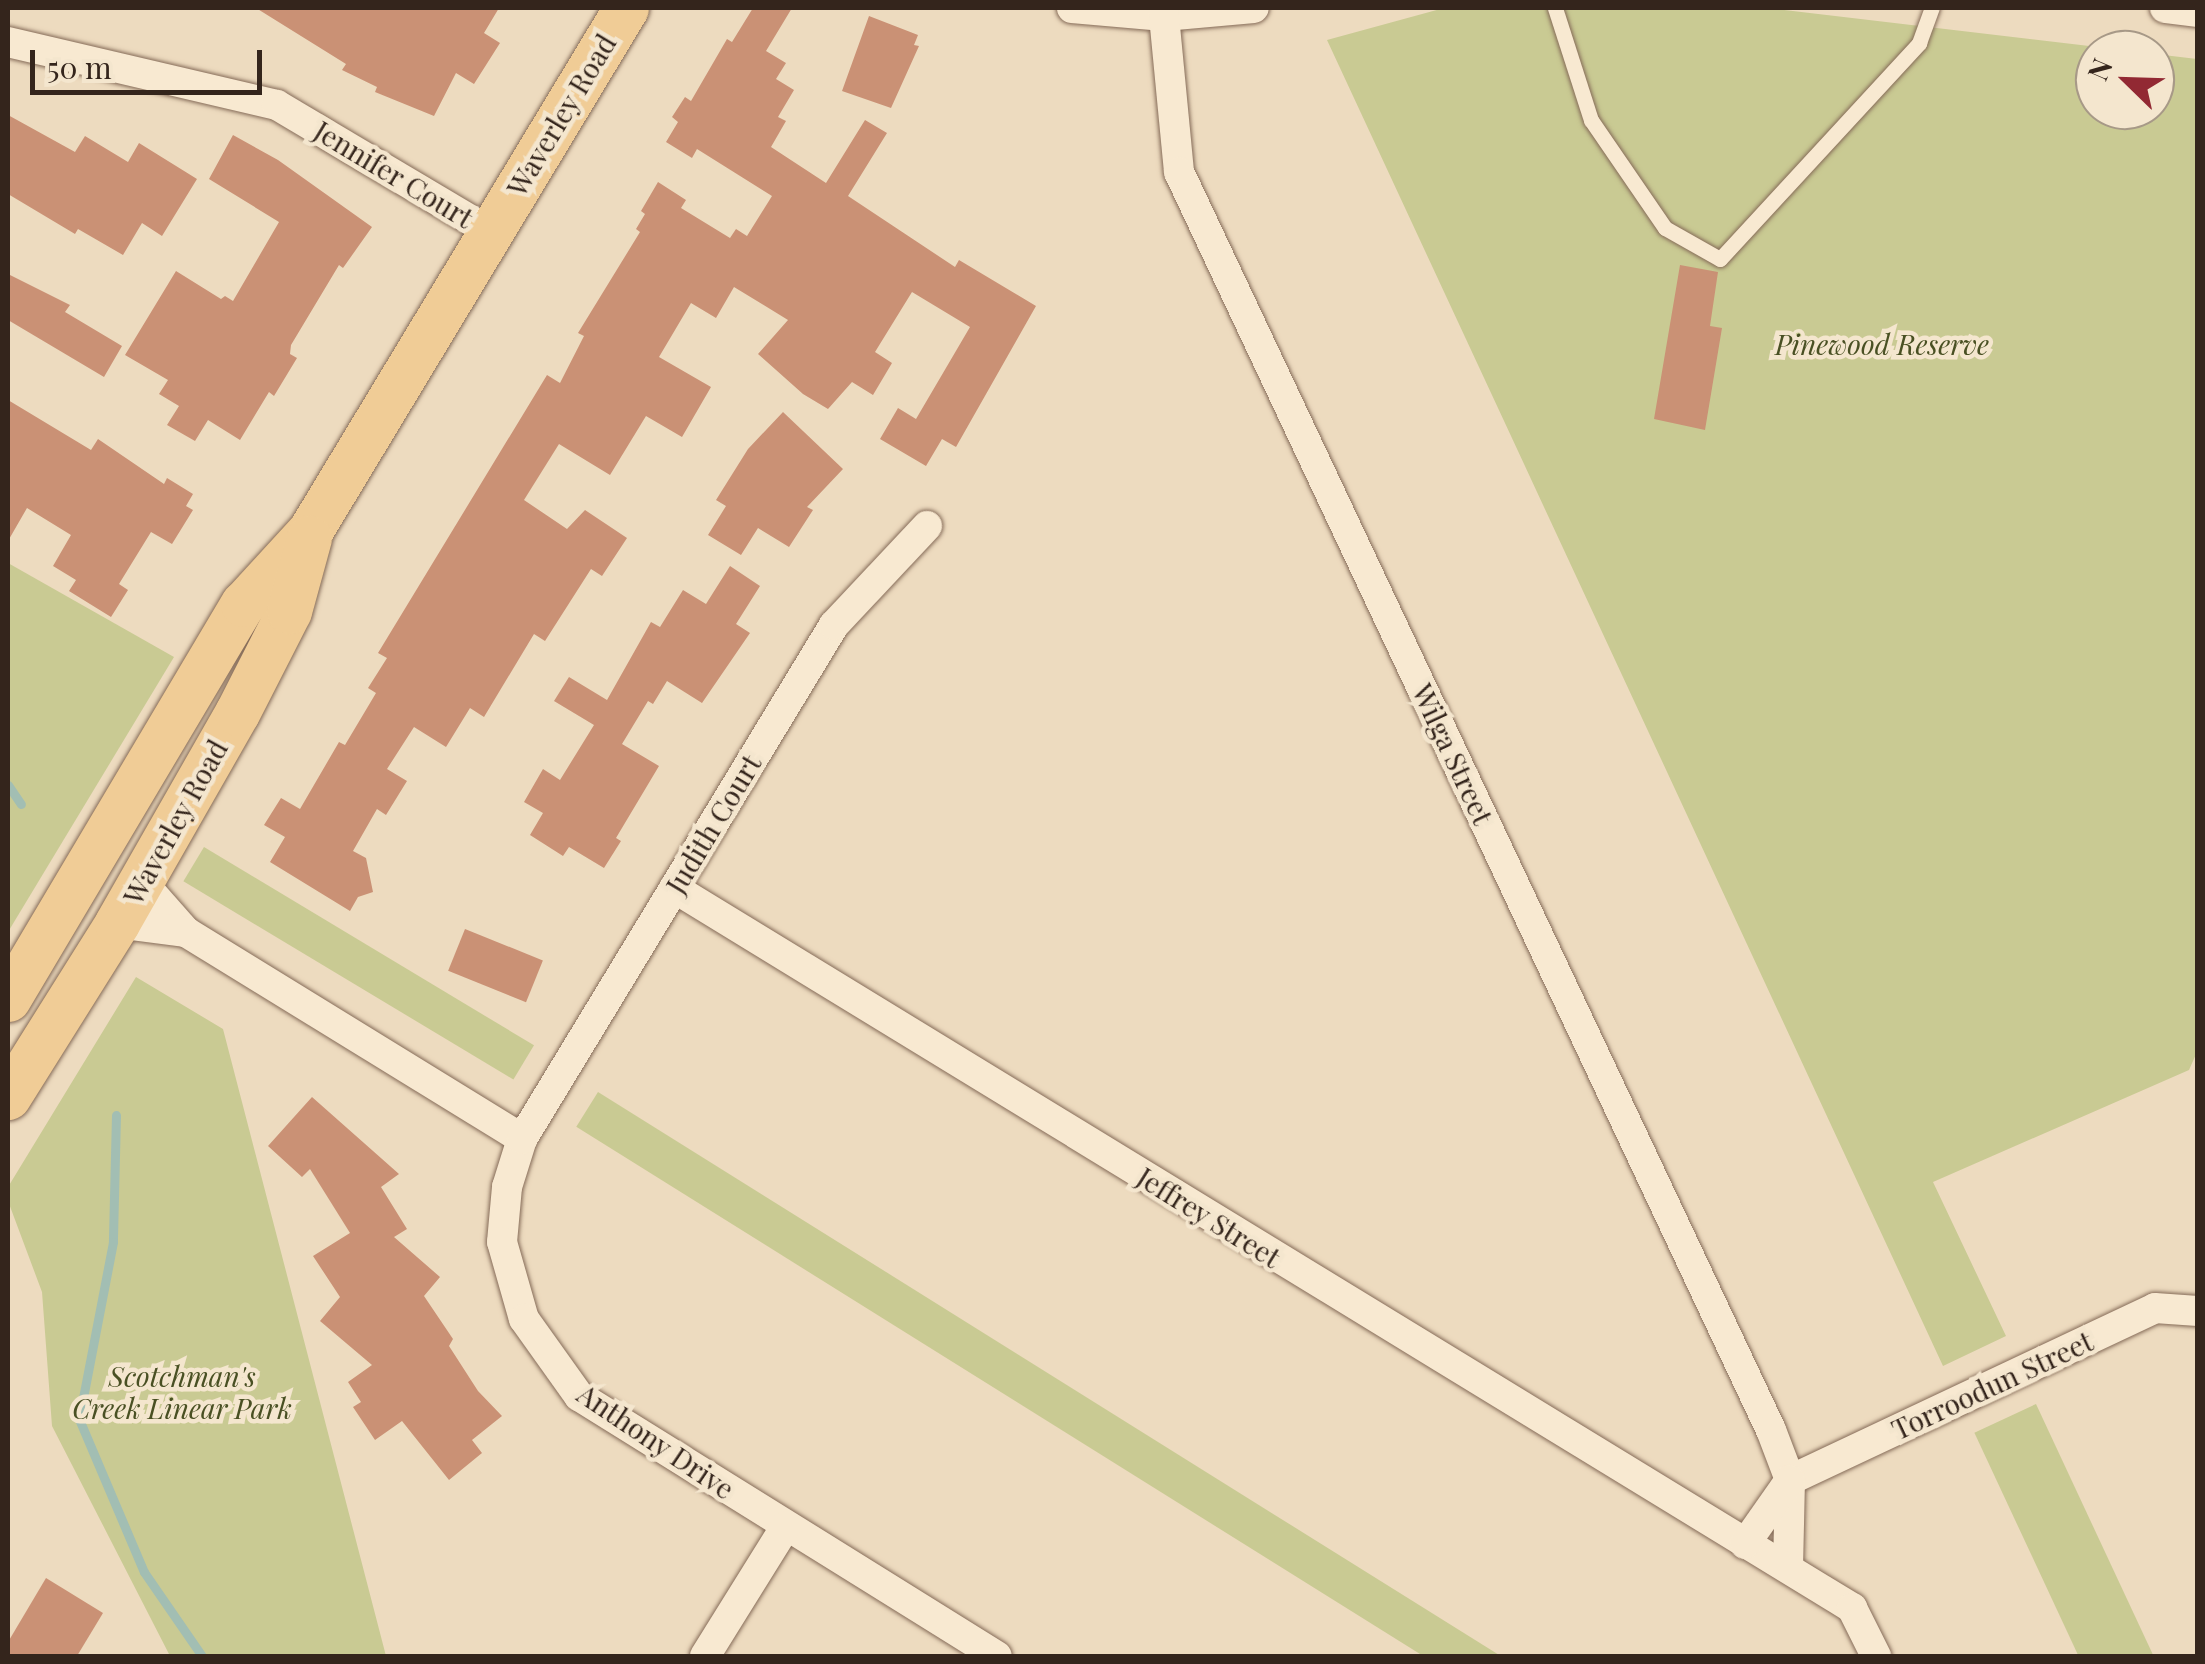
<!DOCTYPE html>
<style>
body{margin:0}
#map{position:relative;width:2205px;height:1664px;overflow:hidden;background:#eddbbf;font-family:"Playfair Display",serif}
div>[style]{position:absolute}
.green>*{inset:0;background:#c9ca93;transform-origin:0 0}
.stream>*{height:9px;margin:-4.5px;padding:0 4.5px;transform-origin:4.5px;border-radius:4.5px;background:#a2beb3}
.building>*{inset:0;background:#ca9175;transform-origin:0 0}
.roads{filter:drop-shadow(0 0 2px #856b58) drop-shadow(0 0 2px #856b58)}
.service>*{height:15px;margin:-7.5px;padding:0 7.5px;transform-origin:7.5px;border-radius:7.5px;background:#f8e9d1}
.minor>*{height:30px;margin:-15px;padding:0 15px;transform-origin:15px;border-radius:15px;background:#f8e9d1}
.primary>*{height:45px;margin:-22.5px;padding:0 22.5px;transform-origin:22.5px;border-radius:22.5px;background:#f0cc96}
span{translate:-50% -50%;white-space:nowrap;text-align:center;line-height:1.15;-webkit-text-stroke:9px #f4e6ce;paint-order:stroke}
.street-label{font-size:28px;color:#34251c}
.park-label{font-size:28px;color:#495023;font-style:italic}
.frame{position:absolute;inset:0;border:10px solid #34251c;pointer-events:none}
.north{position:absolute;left:2075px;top:30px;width:100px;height:100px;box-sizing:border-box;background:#f4e6ce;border:2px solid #a79987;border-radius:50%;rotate:293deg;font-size:28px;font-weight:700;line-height:40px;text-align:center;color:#34251c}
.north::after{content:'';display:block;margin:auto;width:35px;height:45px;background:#922933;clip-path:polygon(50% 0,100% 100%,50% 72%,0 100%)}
.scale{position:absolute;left:30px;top:50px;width:232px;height:45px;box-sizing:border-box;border:5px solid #34251c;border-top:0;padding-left:12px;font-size:30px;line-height:35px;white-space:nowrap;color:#34251c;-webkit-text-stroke:8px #f4e6ce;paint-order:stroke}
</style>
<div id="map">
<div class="green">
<i style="clip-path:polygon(1444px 8px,1768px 8px,2123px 50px,2095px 50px,2095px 110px,2155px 110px,2155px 54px,2197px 59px,2197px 1052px,2189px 1070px,1933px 1182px,2006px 1336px,1943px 1366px,1327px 40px)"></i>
<i style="clip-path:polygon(8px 563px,174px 657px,8px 932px)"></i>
<i style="left:204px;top:847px;width:385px;height:40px;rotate:31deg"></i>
<i style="clip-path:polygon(136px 977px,223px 1029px,386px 1656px,170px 1656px,52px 1426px,42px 1292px,8px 1201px,8px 1187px)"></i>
<i style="left:598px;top:1092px;width:1073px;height:41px;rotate:32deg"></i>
<i style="left:2036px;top:1404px;width:279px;height:68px;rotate:65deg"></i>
</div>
<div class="stream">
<i style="left:8px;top:785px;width:23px;rotate:56deg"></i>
<i style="left:116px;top:1115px;width:127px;rotate:91.4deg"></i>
<i style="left:113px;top:1242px;width:180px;rotate:100.9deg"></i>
<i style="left:79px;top:1419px;width:166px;rotate:67deg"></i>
<i style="left:144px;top:1572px;width:102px;rotate:55.4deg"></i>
</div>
<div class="building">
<i style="clip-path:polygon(256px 8px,499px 8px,484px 33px,500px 43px,474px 84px,456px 73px,434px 116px,375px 92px,377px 87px,342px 70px,346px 64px)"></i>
<i style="clip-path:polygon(753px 8px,792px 8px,766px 51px,786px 63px,776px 79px,794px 90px,778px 117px,786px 121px,771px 147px,826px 183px,865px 120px,887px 133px,848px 196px,955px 267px,959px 260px,1036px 306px,956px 447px,942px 439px,926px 466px,880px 439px,898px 408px,916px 419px,970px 327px,912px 292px,875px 352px,892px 363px,873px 395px,852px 382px,828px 409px,803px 394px,758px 354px,788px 320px,734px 287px,716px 318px,691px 303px,659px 357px,711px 387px,682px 437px,646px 416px,610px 475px,559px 444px,524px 500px,567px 529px,585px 510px,627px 538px,602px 576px,591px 569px,545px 641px,534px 634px,484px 717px,470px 708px,446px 747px,414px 727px,387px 769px,407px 781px,386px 815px,377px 809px,353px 851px,366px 858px,373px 892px,358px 897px,350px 911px,270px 862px,285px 837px,264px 825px,281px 798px,300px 809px,339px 742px,345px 745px,376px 693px,368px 688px,387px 658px,378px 653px,547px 375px,560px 383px,584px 336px,578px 333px,640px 232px,636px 229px,645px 214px,641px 211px,658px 182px,686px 200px,681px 208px,730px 238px,736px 229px,747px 236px,772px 196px,697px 149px,692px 158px,666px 142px,678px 122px,672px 117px,685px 97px,691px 101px,727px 39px,732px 42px)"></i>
<i style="clip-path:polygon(869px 16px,918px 35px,914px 45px,919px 46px,891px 108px,842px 91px)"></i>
<i style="clip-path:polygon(8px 115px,75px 152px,85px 136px,128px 162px,139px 143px,197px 179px,162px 236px,142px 223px,123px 255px,78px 229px,75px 234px,8px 194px)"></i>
<i style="clip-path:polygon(233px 135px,278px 160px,372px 227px,343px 268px,339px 265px,291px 345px,290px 354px,297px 358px,274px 396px,269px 392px,240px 440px,208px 420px,195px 441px,167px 425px,179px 406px,159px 394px,168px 380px,125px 355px,176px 271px,221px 299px,225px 296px,233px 301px,279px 222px,209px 179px)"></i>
<i style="clip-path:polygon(1680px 265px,1718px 272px,1710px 326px,1722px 328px,1705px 430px,1654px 419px)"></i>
<i style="clip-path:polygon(8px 274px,70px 305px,65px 312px,122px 346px,104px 377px,8px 320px)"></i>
<i style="clip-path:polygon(8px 400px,91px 450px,98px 439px,164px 484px,167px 478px,193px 494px,186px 506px,193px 510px,172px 544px,151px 532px,119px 584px,128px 590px,111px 617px,69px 591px,76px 580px,53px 566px,71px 535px,27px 508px,8px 541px)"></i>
<i style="clip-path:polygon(783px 412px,843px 469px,807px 507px,813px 510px,789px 547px,758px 528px,741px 555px,708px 535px,726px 506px,716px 500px,748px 449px)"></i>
<i style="clip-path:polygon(730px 566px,760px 586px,736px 624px,750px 633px,702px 703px,667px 681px,653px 704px,648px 701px,622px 744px,659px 766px,616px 838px,621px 841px,604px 868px,569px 847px,563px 856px,530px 835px,543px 813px,524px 802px,543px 769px,560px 780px,594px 725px,554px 701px,569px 677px,607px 700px,651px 622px,660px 627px,683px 590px,706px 604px)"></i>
<i style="left:465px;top:929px;width:84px;height:45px;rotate:22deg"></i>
<i style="clip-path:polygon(312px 1097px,399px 1174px,381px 1187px,407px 1229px,394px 1237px,440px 1277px,424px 1296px,453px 1339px,449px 1346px,478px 1391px,502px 1416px,472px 1440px,482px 1453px,449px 1480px,402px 1421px,375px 1440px,353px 1407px,361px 1402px,348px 1382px,372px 1365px,320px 1321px,340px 1297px,313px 1256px,350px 1233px,310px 1169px,302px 1177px,268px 1146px)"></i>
<i style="clip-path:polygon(46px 1578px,103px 1613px,77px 1656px,8px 1656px,8px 1642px)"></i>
</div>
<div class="roads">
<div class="service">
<i style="left:1555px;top:8px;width:118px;rotate:72.2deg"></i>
<i style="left:1591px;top:120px;width:131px;rotate:55.6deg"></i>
<i style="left:1665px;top:228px;width:63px;rotate:29.4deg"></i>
<i style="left:1720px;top:259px;width:294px;rotate:-47.3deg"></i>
<i style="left:1919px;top:43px;width:37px;rotate:-70deg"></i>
</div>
<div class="minor">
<i style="left:1072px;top:8px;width:92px;rotate:5deg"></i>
<i style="left:1164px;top:16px;width:90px;rotate:-5.1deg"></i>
<i style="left:2165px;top:8px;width:33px;rotate:7deg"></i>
<i style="left:1164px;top:16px;width:157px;rotate:84.5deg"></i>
<i style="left:1179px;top:172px;width:1390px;rotate:64.8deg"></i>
<i style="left:1771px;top:1430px;width:53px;rotate:69.2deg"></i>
<i style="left:1790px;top:1480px;width:88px;rotate:91.3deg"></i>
<i style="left:8px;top:42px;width:276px;rotate:13.2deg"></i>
<i style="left:277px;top:105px;width:249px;rotate:30.7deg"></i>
<i style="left:141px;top:881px;width:68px;rotate:48.6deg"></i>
<i style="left:186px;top:932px;width:395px;rotate:31.6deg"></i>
<i style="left:522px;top:1139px;width:50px;rotate:107.4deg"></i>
<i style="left:507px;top:1187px;width:55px;rotate:95.2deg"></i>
<i style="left:502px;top:1242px;width:80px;rotate:74.1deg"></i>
<i style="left:524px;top:1319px;width:95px;rotate:54.5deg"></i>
<i style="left:579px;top:1396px;width:492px;rotate:31.9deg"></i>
<i style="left:674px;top:888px;width:1381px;rotate:31.43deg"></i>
<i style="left:1852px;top:1608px;width:54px;rotate:63.4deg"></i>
<i style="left:117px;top:923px;width:70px;rotate:7.4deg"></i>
<i style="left:522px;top:1139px;width:601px;rotate:-58.74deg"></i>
<i style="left:834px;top:625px;width:136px;rotate:-46.8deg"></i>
<i style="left:1790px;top:1480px;width:403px;rotate:-25.2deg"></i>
<i style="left:2155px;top:1308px;width:43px;rotate:4deg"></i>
<i style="left:1745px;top:1544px;width:78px;rotate:-54.9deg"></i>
<i style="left:705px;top:1656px;width:153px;rotate:-58.1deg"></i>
</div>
<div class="primary">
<i style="left:8px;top:999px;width:460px;rotate:-59.3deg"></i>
<i style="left:243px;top:604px;width:99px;rotate:-47.5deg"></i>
<i style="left:310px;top:531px;width:611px;rotate:-58.86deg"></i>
<i style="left:8px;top:1097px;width:205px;rotate:-57.9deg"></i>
<i style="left:117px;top:923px;width:242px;rotate:-60.3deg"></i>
<i style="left:237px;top:713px;width:114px;rotate:-63deg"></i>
<i style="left:289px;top:611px;width:76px;rotate:-74.7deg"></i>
</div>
</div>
<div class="street-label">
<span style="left:561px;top:115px;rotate:-59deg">Waverley Road</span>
<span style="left:394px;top:174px;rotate:31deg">Jennifer Court</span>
<span style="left:1453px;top:754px;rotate:65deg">Wilga Street</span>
<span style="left:175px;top:822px;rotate:-61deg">Waverley Road</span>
<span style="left:713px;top:824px;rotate:-59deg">Judith Court</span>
<span style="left:1209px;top:1217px;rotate:32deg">Jeffrey Street</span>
<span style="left:1992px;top:1385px;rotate:-25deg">Torroodun Street</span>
<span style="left:656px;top:1441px;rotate:34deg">Anthony Drive</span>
</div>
<div class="park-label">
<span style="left:1882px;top:344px">Pinewood Reserve</span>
<span style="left:182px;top:1392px">Scotchman's<br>Creek Linear Park</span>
</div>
<div class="frame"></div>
<div class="north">N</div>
<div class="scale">50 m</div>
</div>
